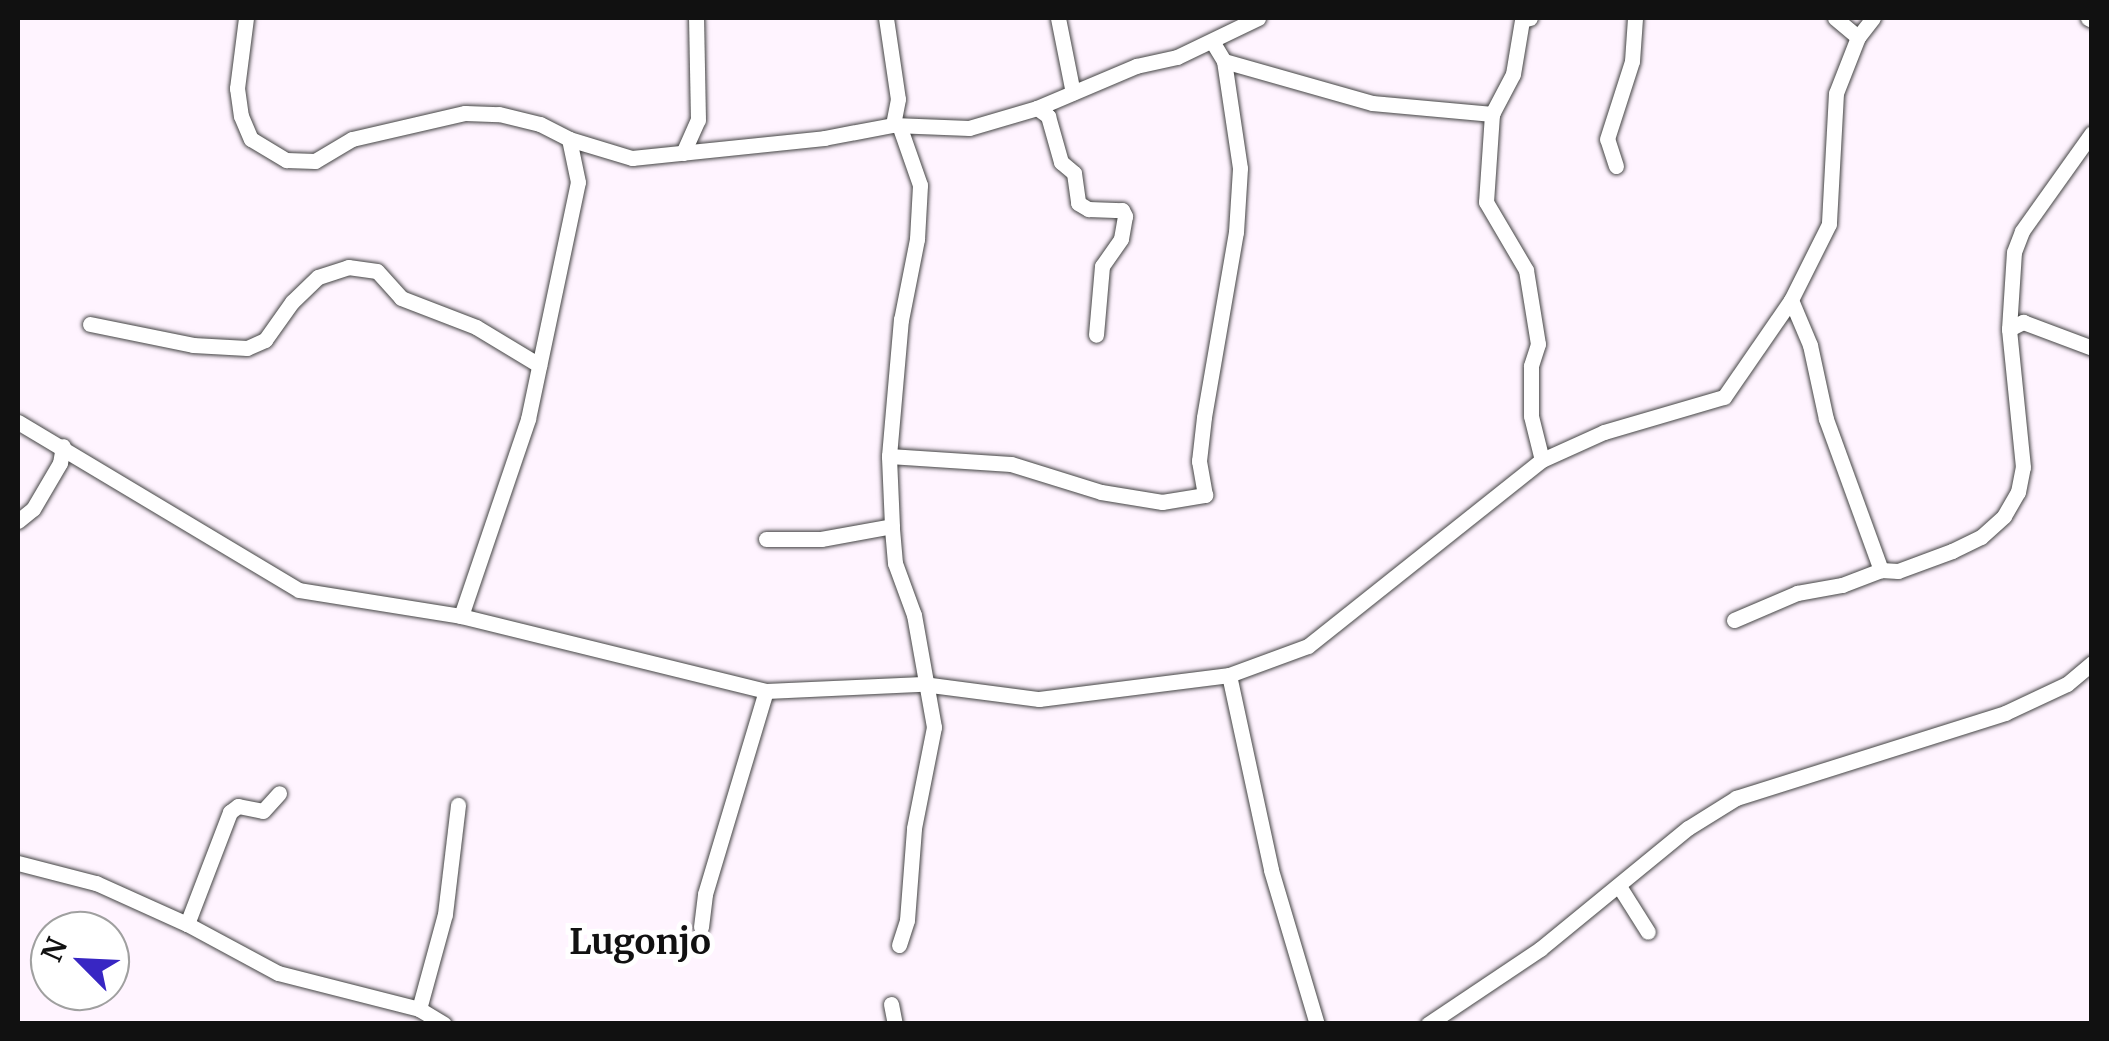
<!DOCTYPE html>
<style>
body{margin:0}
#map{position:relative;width:2109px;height:1041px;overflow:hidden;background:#fff4ff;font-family:Merriweather,serif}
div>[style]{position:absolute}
.roads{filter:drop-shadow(0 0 2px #444) drop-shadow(0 0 2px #444)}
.street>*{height:15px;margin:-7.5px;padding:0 7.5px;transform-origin:7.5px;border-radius:7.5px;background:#fff}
span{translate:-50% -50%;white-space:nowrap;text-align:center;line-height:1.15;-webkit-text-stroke:10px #fff;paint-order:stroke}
.quarter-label{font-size:35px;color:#111;font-weight:700}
.frame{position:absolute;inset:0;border:20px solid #111;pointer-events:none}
.north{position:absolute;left:30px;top:911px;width:100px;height:100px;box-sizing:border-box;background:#fff;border:2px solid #a0a0a0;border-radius:50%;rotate:294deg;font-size:28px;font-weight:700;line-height:40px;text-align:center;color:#111}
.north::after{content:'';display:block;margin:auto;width:35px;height:45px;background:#3826c3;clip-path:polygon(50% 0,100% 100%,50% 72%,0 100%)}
</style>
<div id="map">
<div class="roads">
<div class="street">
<i style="left:246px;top:18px;width:71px;rotate:97.3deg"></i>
<i style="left:237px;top:88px;width:28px;rotate:82deg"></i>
<i style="left:241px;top:116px;width:25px;rotate:67deg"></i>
<i style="left:251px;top:139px;width:41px;rotate:31deg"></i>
<i style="left:286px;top:160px;width:29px;rotate:2deg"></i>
<i style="left:315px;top:161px;width:43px;rotate:-30.7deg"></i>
<i style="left:352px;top:139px;width:116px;rotate:-13deg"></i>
<i style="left:465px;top:113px;width:34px;rotate:2deg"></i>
<i style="left:499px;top:114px;width:42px;rotate:13.7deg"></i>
<i style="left:540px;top:124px;width:33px;rotate:27deg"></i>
<i style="left:569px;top:139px;width:66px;rotate:16.8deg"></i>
<i style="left:632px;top:158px;width:193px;rotate:-5.9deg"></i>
<i style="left:824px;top:138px;width:70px;rotate:-10.7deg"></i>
<i style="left:893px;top:125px;width:76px;rotate:2.3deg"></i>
<i style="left:969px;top:128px;width:71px;rotate:-16.4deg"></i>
<i style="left:1037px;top:108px;width:108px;rotate:-23deg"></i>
<i style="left:1136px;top:66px;width:42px;rotate:-12.4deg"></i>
<i style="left:1177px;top:57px;width:90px;rotate:-25.7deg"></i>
<i style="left:886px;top:18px;width:82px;rotate:81.6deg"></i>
<i style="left:898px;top:99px;width:26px;rotate:101deg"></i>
<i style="left:1058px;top:18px;width:76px;rotate:78.7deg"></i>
<i style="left:1835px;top:18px;width:30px;rotate:40deg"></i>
<i style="left:1873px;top:18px;width:24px;rotate:128deg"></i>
<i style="left:1858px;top:37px;width:60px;rotate:111.4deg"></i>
<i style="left:1836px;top:93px;width:131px;rotate:93.1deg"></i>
<i style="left:1829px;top:224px;width:85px;rotate:116.6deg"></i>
<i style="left:1791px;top:300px;width:49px;rotate:67.1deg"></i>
<i style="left:1810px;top:345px;width:76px;rotate:77.8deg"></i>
<i style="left:1826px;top:419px;width:161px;rotate:70deg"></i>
<i style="left:2088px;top:18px;width:4px;rotate:27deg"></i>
<i style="left:1224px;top:61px;width:154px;rotate:15.8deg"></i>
<i style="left:1372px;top:103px;width:121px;rotate:5.2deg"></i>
<i style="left:1492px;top:114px;width:88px;rotate:93.9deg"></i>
<i style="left:1486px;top:202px;width:79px;rotate:59.5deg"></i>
<i style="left:1526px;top:270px;width:75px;rotate:80.8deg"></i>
<i style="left:1538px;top:344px;width:23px;rotate:108deg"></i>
<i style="left:1531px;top:366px;width:50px;rotate:90deg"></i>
<i style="left:1531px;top:416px;width:45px;rotate:76deg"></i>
<i style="left:1037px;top:108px;width:14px;rotate:36deg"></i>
<i style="left:1048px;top:116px;width:48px;rotate:74.2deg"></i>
<i style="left:1061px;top:162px;width:17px;rotate:40deg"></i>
<i style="left:1074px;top:173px;width:30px;rotate:82deg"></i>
<i style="left:1078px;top:203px;width:12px;rotate:31deg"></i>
<i style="left:1088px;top:209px;width:34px;rotate:2deg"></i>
<i style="left:1122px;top:210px;width:7px;rotate:63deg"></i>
<i style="left:1125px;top:216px;width:23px;rotate:100deg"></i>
<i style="left:1121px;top:239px;width:33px;rotate:125deg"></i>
<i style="left:1102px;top:266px;width:69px;rotate:95deg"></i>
<i style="left:1492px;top:114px;width:45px;rotate:-62.3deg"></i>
<i style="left:1513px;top:74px;width:55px;rotate:-80.5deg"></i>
<i style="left:1522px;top:20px;width:8px;rotate:-14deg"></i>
<i style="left:683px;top:153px;width:36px;rotate:-66deg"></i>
<i style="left:698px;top:120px;width:101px;rotate:-91.1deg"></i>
<i style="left:1616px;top:166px;width:28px;rotate:-108deg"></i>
<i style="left:1607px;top:139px;width:82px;rotate:-72.2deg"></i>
<i style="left:1632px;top:61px;width:43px;rotate:-86deg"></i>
<i style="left:90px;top:324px;width:105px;rotate:11.5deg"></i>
<i style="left:193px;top:345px;width:54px;rotate:3.2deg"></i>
<i style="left:247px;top:348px;width:20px;rotate:-24deg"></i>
<i style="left:265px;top:340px;width:47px;rotate:-54.6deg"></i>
<i style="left:292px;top:302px;width:36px;rotate:-44deg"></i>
<i style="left:318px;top:277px;width:32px;rotate:-18deg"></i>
<i style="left:348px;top:267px;width:29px;rotate:8deg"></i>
<i style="left:377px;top:271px;width:36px;rotate:48deg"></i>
<i style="left:401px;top:298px;width:80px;rotate:21.1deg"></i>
<i style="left:476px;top:327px;width:74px;rotate:31.1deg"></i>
<i style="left:2009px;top:329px;width:16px;rotate:-27deg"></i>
<i style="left:2023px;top:322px;width:74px;rotate:20.6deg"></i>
<i style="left:18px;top:422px;width:327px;rotate:30.9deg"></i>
<i style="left:299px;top:590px;width:164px;rotate:9.1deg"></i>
<i style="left:461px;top:616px;width:314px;rotate:13.8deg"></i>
<i style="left:766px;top:691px;width:157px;rotate:-2.6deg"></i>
<i style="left:923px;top:684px;width:117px;rotate:7.4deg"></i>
<i style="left:1039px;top:699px;width:192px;rotate:-7.2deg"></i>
<i style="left:1229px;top:675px;width:84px;rotate:-20.2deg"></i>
<i style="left:1308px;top:646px;width:299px;rotate:-38.5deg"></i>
<i style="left:1542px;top:460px;width:68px;rotate:-24.3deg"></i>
<i style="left:1604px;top:432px;width:125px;rotate:-16.3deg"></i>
<i style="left:1724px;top:397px;width:118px;rotate:-55.4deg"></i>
<i style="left:889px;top:456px;width:122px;rotate:3.8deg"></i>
<i style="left:1011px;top:464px;width:94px;rotate:17.3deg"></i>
<i style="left:1101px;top:492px;width:62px;rotate:9.3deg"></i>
<i style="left:1162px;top:502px;width:44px;rotate:-9.2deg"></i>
<i style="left:1205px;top:495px;width:35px;rotate:-100deg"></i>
<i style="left:1199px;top:461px;width:44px;rotate:-83.5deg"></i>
<i style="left:1204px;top:417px;width:188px;rotate:-80.2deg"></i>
<i style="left:1236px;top:232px;width:64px;rotate:-86.4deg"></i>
<i style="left:1240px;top:168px;width:108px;rotate:-98.5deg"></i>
<i style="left:1224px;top:61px;width:23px;rotate:-121deg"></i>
<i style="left:18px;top:521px;width:19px;rotate:-39deg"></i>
<i style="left:33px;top:509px;width:53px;rotate:-59.6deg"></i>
<i style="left:60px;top:463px;width:17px;rotate:-80deg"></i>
<i style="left:766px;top:539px;width:55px"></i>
<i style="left:821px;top:539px;width:72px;rotate:-10.4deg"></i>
<i style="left:461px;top:616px;width:208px;rotate:-71.2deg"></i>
<i style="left:528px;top:419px;width:242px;rotate:-78.1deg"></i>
<i style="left:578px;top:182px;width:44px;rotate:-101.8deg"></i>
<i style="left:1734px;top:620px;width:69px;rotate:-23.2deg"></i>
<i style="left:1797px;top:593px;width:46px;rotate:-10.1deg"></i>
<i style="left:1842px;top:585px;width:42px;rotate:-21deg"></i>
<i style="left:1881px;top:570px;width:17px;rotate:3deg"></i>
<i style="left:1898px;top:571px;width:58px;rotate:-20.3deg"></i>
<i style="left:1952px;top:551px;width:32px;rotate:-26deg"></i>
<i style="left:1981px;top:537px;width:31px;rotate:-42deg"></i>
<i style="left:2004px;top:516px;width:28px;rotate:-60deg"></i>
<i style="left:2018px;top:492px;width:25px;rotate:-79deg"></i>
<i style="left:2023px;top:467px;width:139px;rotate:-95.8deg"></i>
<i style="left:2009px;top:329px;width:77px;rotate:-86.3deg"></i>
<i style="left:2014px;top:252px;width:22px;rotate:-69deg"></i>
<i style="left:2022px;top:231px;width:120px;rotate:-54.5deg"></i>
<i style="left:1229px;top:675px;width:199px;rotate:77.8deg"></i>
<i style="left:1271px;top:870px;width:161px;rotate:73.4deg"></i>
<i style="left:18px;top:863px;width:81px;rotate:14.4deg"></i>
<i style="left:96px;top:883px;width:100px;rotate:24.3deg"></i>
<i style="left:187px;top:924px;width:103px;rotate:28.3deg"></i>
<i style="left:278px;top:973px;width:146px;rotate:14.3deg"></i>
<i style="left:419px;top:1009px;width:29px;rotate:31deg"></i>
<i style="left:1619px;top:886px;width:54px;rotate:57.8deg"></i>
<i style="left:187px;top:924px;width:120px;rotate:-69deg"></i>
<i style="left:230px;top:812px;width:10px;rotate:-37deg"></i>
<i style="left:238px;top:806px;width:25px;rotate:11deg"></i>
<i style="left:263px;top:811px;width:24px;rotate:-48deg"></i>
<i style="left:701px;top:927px;width:33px;rotate:-83deg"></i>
<i style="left:705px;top:894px;width:212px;rotate:-73.3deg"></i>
<i style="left:899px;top:945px;width:26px;rotate:-72deg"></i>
<i style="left:907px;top:920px;width:92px;rotate:-85.6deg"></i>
<i style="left:914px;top:828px;width:103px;rotate:-78.8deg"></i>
<i style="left:934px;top:727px;width:114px;rotate:-100.1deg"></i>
<i style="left:914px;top:615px;width:55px;rotate:-110.1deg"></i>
<i style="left:895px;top:563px;width:37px;rotate:-95deg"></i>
<i style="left:892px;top:526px;width:70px;rotate:-92.5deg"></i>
<i style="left:889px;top:456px;width:137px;rotate:-85deg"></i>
<i style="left:901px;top:320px;width:83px;rotate:-78.8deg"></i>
<i style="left:917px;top:239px;width:54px;rotate:-86.8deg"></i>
<i style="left:920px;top:185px;width:60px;rotate:-109.3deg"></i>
<i style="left:891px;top:1004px;width:20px;rotate:79deg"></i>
<i style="left:419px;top:1009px;width:98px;rotate:-74.7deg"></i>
<i style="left:445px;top:914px;width:110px;rotate:-83.2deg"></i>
<i style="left:1428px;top:1024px;width:135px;rotate:-33.8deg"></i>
<i style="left:1540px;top:949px;width:191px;rotate:-39.3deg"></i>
<i style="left:1688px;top:828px;width:57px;rotate:-32deg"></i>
<i style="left:1736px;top:798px;width:282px;rotate:-17.5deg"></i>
<i style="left:2005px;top:713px;width:68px;rotate:-25.1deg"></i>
<i style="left:2067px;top:684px;width:33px;rotate:-40deg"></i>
</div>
</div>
<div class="quarter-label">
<span style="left:640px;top:942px">Lugonjo</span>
</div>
<div class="frame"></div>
<div class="north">N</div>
</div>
